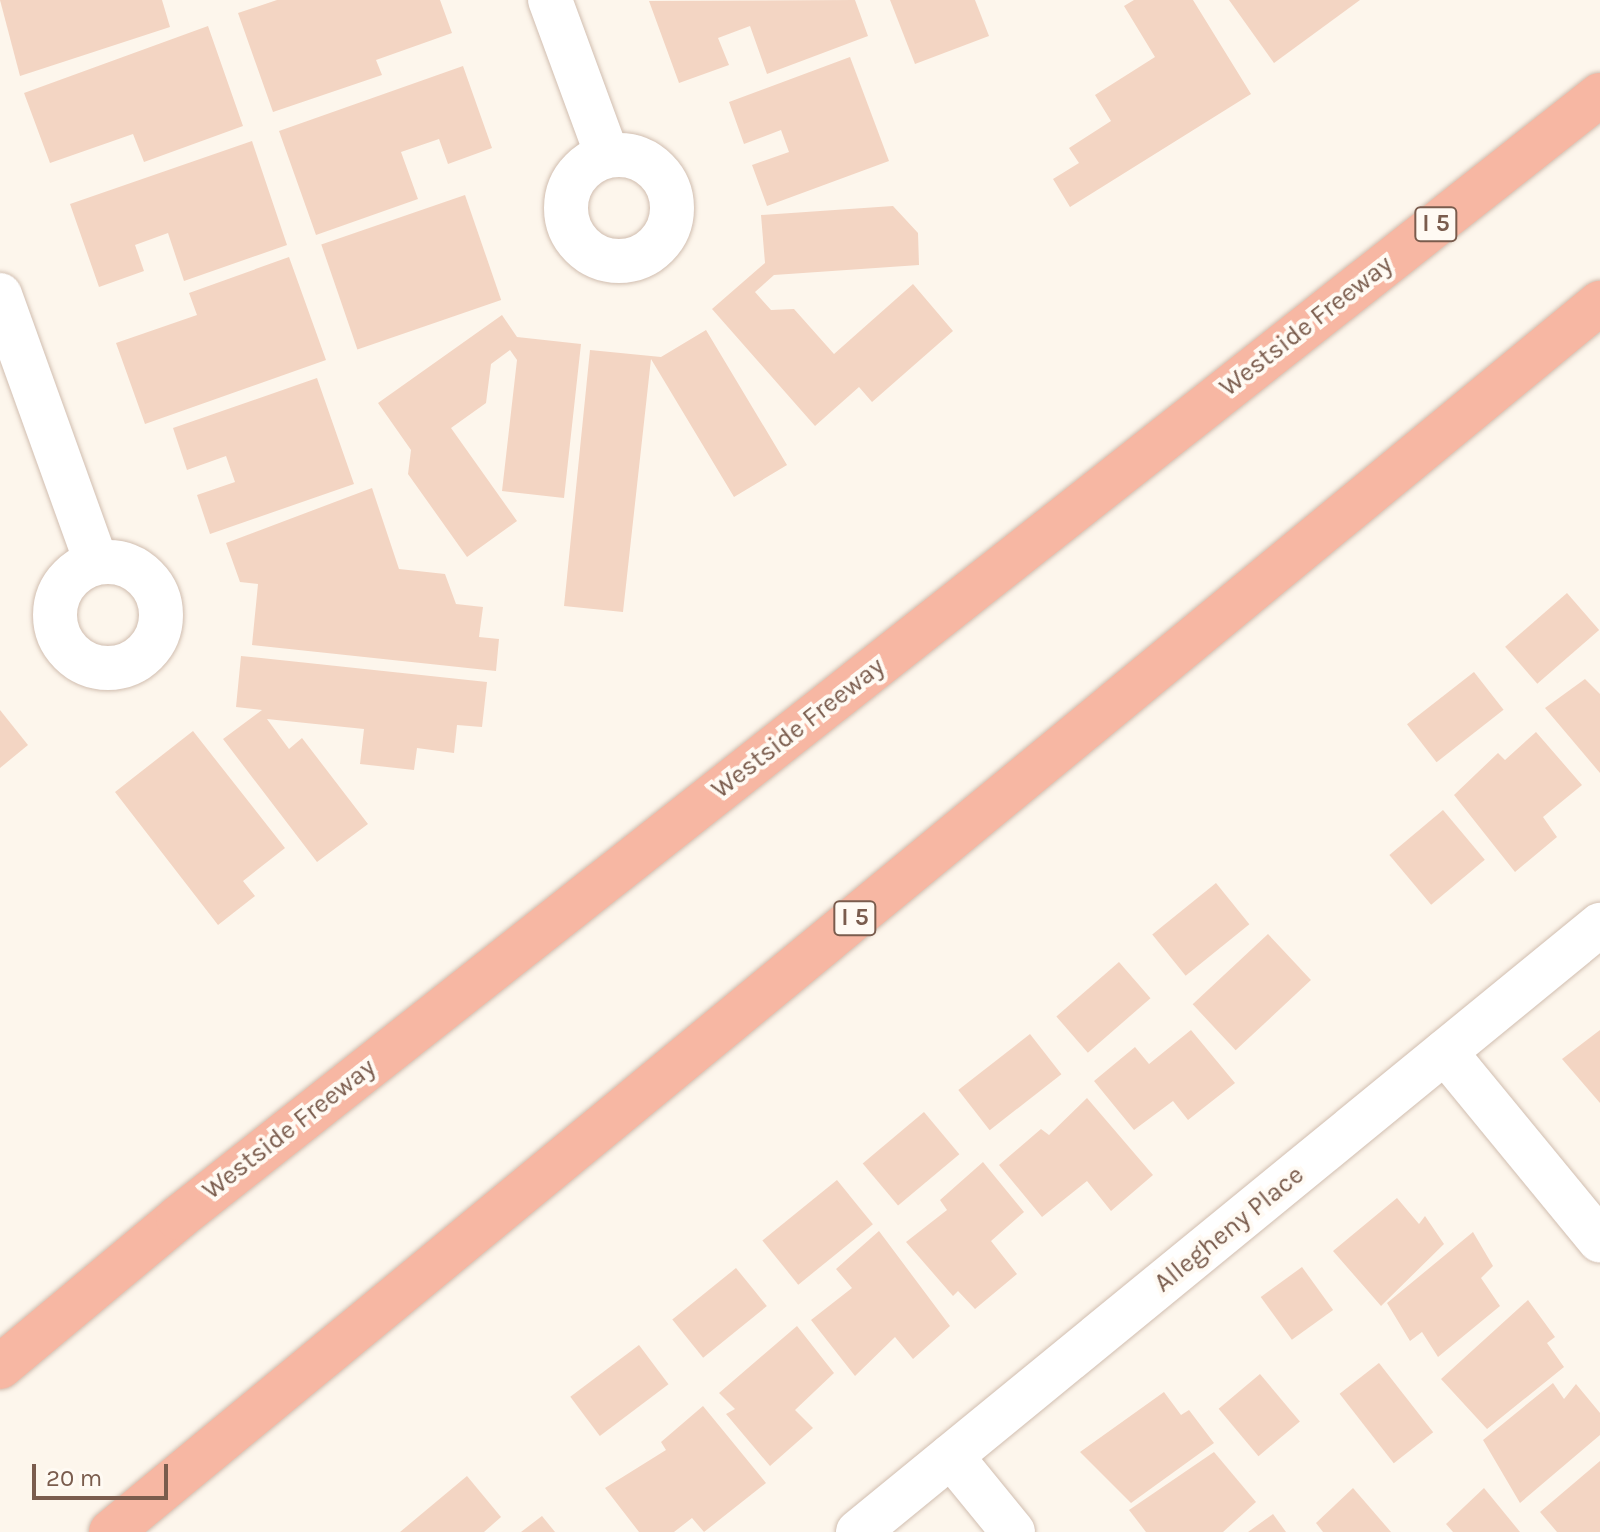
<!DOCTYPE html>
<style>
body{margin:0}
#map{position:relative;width:1600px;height:1532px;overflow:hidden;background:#fdf6ec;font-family:Karla,sans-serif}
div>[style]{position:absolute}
.building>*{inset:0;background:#f3d5c3;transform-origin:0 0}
.roads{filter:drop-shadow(0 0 2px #d1beb0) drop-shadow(0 0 2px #d1beb0)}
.minor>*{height:44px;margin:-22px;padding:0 22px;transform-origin:22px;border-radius:22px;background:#fff}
.minor>.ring{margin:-22px;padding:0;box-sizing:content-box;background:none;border:44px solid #fff;border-radius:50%}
.highway>*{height:44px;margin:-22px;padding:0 22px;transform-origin:22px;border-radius:22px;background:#f7b7a3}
span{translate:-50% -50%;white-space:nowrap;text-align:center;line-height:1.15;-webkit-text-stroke:8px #fffaf3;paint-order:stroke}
.shield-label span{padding:2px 6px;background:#fffaf3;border:2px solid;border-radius:6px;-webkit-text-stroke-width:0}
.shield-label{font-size:24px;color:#7a5c4d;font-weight:700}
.street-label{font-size:26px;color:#7a5c4d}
.scale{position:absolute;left:32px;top:1464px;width:136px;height:36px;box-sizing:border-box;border:4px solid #7a5c4d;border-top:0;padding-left:10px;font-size:24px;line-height:28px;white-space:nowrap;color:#7a5c4d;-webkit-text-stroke:6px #fffaf3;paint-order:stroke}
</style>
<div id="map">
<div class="building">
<i style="clip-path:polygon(0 0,162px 0,170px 27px,20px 76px)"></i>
<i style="clip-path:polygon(277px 0,440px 0,452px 33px,376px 60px,382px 75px,273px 112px,238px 13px)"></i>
<i style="clip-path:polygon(855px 0,868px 36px,767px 74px,750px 26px,718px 38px,729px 65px,679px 83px,649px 1px)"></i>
<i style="clip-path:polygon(890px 0,975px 0,989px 36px,915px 64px)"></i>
<i style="clip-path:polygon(1134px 0,1193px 0,1251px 94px,1070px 207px,1053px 179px,1079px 163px,1069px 148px,1111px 121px,1095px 95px,1155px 57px,1124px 6px)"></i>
<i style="clip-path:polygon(1229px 0,1360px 0,1274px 63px)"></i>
<i style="clip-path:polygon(208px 26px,243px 126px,144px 162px,133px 134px,50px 163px,24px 93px)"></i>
<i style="clip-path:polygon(850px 57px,889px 161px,767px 206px,752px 165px,789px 152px,781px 130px,744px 144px,729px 102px)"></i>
<i style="clip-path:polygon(463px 66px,492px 148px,448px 164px,439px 139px,401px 152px,418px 199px,316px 235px,279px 131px)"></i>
<i style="clip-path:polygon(252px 141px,287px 245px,184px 281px,168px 233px,135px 245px,144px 271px,99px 287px,70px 204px)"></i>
<i style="left:465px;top:195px;width:111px;height:152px;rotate:71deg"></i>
<i style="clip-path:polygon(893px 206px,918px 233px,919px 265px,774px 275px,755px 292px,771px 310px,794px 309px,834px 354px,913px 284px,953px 331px,872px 402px,859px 387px,815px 426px,712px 309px,765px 263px,761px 215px)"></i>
<i style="clip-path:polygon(289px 257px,326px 360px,145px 424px,116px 343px,197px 315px,189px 293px)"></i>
<i style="clip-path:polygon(502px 315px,517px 337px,581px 344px,564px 498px,502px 491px,517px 360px,510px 350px,491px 364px,486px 403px,451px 428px,517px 521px,467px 557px,408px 474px,411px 450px,378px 403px)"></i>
<i style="clip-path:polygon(706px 330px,787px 465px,734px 497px,651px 359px,623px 612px,564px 606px,590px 350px,661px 357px)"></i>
<i style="clip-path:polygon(317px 378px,354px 484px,210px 534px,197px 495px,235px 482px,226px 456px,187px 470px,173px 428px)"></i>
<i style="clip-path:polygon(372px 488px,399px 569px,445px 574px,456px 604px,483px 607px,479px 637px,499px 639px,496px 671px,252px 645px,258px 584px,240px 582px,226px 543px)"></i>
<i style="left:1567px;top:593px;width:49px;height:82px;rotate:49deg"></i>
<i style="clip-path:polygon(241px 656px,487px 682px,482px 727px,457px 725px,454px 753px,417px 748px,414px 770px,360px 764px,364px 729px,267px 719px,289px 749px,302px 738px,368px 824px,317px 862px,223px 739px,262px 710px,236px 707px)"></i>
<i style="left:1474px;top:672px;width:48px;height:85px;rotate:52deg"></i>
<i style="clip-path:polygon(1585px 679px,1600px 694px,1600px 773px,1545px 708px)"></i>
<i style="clip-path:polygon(0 710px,28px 745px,0 768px)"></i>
<i style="clip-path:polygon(193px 731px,285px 848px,243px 881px,255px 896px,218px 925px,115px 792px)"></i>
<i style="clip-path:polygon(1536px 732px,1582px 785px,1543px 817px,1557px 837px,1515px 872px,1454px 795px,1498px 753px,1505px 760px)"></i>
<i style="left:1443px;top:810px;width:65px;height:70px;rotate:50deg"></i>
<i style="left:1216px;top:883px;width:53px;height:82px;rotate:51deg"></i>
<i style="left:1268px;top:934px;width:63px;height:103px;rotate:47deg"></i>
<i style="left:1119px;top:962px;width:48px;height:83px;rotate:49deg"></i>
<i style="clip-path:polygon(1191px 1030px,1235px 1083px,1188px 1120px,1173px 1101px,1134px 1130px,1094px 1081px,1135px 1047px,1149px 1064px)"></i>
<i style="clip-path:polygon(1600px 1030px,1600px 1103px,1562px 1059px)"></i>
<i style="left:1030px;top:1034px;width:51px;height:91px;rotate:52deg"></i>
<i style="clip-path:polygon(1087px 1098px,1153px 1175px,1111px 1211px,1087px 1181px,1042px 1217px,999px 1165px,1041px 1129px,1049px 1135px)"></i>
<i style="left:924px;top:1112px;width:55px;height:80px;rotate:50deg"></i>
<i style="clip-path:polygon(983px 1162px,1024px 1212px,991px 1241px,1017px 1274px,975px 1309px,958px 1291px,953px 1296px,906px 1242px,947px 1210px,940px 1200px)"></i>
<i style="left:837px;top:1180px;width:57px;height:96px;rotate:51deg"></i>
<i style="clip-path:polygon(1397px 1198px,1419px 1224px,1425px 1216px,1444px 1244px,1381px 1306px,1333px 1251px)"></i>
<i style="clip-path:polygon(879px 1231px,950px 1326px,913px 1359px,895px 1337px,855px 1376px,811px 1320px,852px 1288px,836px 1269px)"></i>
<i style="clip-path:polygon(1473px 1232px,1493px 1266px,1481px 1278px,1500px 1306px,1438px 1357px,1422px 1332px,1410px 1341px,1387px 1303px)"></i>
<i style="left:1302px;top:1267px;width:53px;height:51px;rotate:54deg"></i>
<i style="left:736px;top:1268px;width:49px;height:82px;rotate:51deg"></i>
<i style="clip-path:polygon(1528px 1300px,1555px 1337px,1547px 1343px,1564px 1367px,1487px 1429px,1441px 1379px)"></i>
<i style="clip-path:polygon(797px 1326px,834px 1373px,795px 1410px,813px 1428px,770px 1466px,726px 1414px,735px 1409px,719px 1393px)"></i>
<i style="left:639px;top:1345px;width:49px;height:86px;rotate:53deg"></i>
<i style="left:1379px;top:1363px;width:88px;height:50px;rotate:52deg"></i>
<i style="left:1260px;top:1374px;width:62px;height:54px;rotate:50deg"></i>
<i style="clip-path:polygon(1553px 1383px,1564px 1399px,1576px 1384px,1600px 1413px,1600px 1435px,1520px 1503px,1483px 1440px)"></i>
<i style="clip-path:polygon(1164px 1392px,1181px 1415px,1189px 1410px,1214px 1443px,1131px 1503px,1080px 1452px)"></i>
<i style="clip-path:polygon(703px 1406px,766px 1483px,704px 1532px,692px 1518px,674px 1532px,639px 1532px,605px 1488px,666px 1450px,661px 1442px)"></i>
<i style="clip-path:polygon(1214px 1452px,1256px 1502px,1223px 1532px,1146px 1532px,1129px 1510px)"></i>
<i style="clip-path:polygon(1600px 1461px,1600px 1532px,1557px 1532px,1540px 1512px)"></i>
<i style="clip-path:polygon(467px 1476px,501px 1517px,484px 1532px,400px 1532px)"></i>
<i style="clip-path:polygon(1353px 1488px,1391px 1532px,1323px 1532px,1316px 1523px)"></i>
<i style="clip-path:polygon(1484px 1488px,1520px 1532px,1453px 1532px,1446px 1524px)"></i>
<i style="clip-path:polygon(1273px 1514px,1286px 1532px,1248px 1532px)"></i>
<i style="clip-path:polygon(542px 1516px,555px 1532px,521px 1532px)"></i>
</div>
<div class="roads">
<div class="minor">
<i style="left:550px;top:0;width:165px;rotate:69.8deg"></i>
<i class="ring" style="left:566px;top:155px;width:62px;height:62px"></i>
<i style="left:0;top:295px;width:284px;rotate:70.2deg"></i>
<i class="ring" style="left:55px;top:562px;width:62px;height:62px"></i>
<i style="left:1445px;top:1052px;width:244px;rotate:50.6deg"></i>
<i style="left:951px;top:1456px;width:98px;rotate:50.8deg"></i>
<i style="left:858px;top:1532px;width:959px;rotate:-39.29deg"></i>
</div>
<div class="highway">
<i style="left:0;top:1367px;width:232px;rotate:-39.9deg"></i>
<i style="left:178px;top:1218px;width:1812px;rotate:-38.3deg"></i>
<i style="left:111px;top:1532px;width:1931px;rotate:-39.54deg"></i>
</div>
</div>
<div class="shield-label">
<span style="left:1436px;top:224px">I 5</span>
<span style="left:855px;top:918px">I 5</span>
</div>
<div class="street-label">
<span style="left:1306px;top:326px;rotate:-38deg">Westside Freeway</span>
<span style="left:798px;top:728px;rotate:-38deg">Westside Freeway</span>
<span style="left:289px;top:1129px;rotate:-38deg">Westside Freeway</span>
<span style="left:1229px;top:1229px;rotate:-39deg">Allegheny Place</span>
</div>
<div class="scale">20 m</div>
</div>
